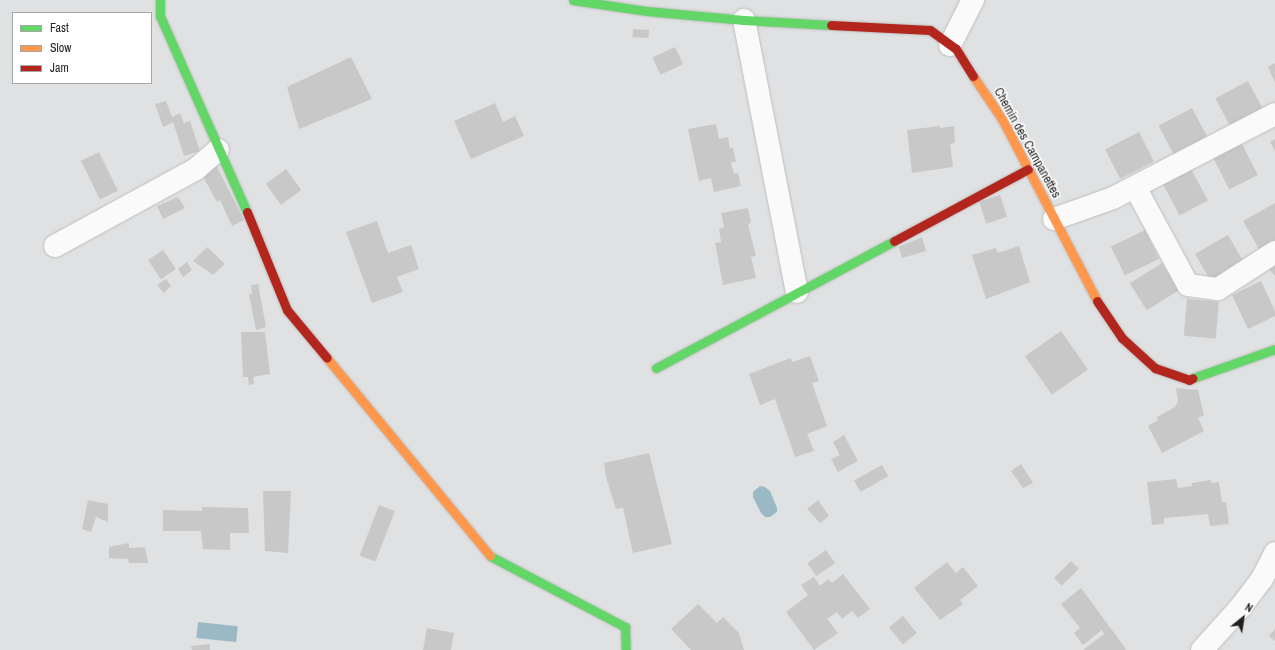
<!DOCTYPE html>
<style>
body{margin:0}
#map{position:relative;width:1275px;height:650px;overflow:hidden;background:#e0e1e2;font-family:"Archivo Narrow",sans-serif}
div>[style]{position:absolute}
.water>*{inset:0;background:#9bb9c4;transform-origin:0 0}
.building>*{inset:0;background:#c8c8c8;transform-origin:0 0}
.roads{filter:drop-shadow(0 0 1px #bebebf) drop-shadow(0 0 1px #bebebf)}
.street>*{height:22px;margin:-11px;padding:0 11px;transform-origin:11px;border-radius:11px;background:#fafafb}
.fast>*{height:9px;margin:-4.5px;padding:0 4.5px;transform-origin:4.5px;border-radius:4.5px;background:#63d668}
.slow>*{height:9px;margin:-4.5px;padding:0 4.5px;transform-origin:4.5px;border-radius:4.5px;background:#ff974d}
.jam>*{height:9px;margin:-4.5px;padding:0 4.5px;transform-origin:4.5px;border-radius:4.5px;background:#b3261e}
span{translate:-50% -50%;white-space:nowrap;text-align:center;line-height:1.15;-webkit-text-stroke:3px #fff;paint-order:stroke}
.street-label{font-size:13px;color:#1f2021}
.legend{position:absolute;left:12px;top:12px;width:140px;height:72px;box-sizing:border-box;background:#fff;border:1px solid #a5a6a6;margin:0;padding:5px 7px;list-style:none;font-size:12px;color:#1f2021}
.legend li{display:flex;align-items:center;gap:8px;height:20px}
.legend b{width:20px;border:1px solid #a5a6a6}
.north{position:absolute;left:1223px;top:598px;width:40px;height:40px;-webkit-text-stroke:3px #fff;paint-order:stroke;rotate:30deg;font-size:11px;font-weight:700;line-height:16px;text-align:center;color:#1f2021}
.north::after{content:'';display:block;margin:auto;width:14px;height:18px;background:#1f2021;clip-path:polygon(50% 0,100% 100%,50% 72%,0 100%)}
</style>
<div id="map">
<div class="water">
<i style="clip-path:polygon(760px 486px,765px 487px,770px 491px,777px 508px,777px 512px,770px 517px,765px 517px,761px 513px,753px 497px,753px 492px)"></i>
<i style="left:198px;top:622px;width:40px;height:16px;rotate:6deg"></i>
</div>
<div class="building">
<i style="left:633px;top:29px;width:16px;height:8px;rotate:4deg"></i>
<i style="left:675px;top:47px;width:19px;height:25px;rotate:65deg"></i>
<i style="clip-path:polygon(351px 57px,372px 99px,299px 129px,287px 87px)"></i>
<i style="clip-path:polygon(1275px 63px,1275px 83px,1268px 67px)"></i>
<i style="left:1248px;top:81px;width:32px;height:37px;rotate:62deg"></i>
<i style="clip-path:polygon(166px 101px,172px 117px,180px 113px,184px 123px,190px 121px,200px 151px,184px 156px,173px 122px,163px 127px,155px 104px)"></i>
<i style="clip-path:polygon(495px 103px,503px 122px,515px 116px,524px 136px,471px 159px,454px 121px)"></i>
<i style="left:1192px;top:108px;width:32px;height:38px;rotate:62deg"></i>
<i style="clip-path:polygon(716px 124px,719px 139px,728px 137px,730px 148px,733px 148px,736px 162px,731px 162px,734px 174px,738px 173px,741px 186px,714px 192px,711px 178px,699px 181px,688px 129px)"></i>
<i style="clip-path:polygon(940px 126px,940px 128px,954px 126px,955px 143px,950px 144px,953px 167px,912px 173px,907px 130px)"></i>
<i style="left:1139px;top:132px;width:33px;height:38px;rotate:63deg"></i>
<i style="clip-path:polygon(1275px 139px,1275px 151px,1270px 142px)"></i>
<i style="left:1241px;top:142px;width:37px;height:32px;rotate:63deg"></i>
<i style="left:99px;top:152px;width:43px;height:20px;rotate:64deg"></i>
<i style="clip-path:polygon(216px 165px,244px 220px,232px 226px,220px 200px,217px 202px,201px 173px)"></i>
<i style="left:1190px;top:167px;width:38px;height:32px;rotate:62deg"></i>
<i style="left:286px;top:169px;width:26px;height:25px;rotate:54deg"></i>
<i style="left:1000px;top:195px;width:23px;height:22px;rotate:72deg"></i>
<i style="clip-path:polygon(178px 197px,185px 208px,163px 219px,157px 206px)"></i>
<i style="clip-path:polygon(1275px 203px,1275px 240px,1259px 249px,1243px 221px)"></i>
<i style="clip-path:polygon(748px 208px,751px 223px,748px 224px,756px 256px,751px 257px,756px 278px,723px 285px,715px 243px,721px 242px,719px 229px,724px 227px,721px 213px)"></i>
<i style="clip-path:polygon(377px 221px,388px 253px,411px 245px,419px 269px,397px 277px,403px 292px,372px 303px,346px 232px)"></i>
<i style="left:1145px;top:230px;width:32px;height:38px;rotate:64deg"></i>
<i style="left:1228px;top:235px;width:32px;height:38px;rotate:60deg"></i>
<i style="clip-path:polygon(922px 237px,926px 251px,902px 258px,899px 247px)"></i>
<i style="clip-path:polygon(1019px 246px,1030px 282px,986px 299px,972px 255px,996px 248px,998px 253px)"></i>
<i style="clip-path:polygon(207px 247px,225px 264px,213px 275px,193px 261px)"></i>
<i style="left:163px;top:250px;width:23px;height:18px;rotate:56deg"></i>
<i style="clip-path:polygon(187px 262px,192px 270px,183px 277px,178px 269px)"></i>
<i style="left:1162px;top:263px;width:32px;height:38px;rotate:58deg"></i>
<i style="clip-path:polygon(1275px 264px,1275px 276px,1269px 269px)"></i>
<i style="clip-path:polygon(166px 279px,171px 286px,164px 293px,157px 285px)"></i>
<i style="clip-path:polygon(1261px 281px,1275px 311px,1275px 316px,1248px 329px,1232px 295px)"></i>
<i style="clip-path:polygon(258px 284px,266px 327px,256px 330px,249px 294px,252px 294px,251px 285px)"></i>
<i style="left:1187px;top:299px;width:32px;height:37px;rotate:5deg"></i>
<i style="left:1061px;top:331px;width:47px;height:44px;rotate:55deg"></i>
<i style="clip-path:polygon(241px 332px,265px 332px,270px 374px,253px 377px,254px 384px,249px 385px,248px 377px,243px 377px)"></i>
<i style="clip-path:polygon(810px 356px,819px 381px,812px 383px,827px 426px,807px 434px,814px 451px,795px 457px,775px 399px,760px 405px,749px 374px,791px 358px,792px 362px)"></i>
<i style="clip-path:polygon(1176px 388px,1198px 390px,1204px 415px,1198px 418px,1204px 431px,1162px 453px,1148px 426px,1158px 420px,1157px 417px,1175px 407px,1178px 401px)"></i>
<i style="clip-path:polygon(844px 435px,858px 461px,838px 472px,831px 459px,840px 455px,833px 442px)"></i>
<i style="clip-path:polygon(649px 453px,672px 544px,633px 553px,623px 508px,616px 509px,606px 477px,604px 463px)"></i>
<i style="clip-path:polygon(1021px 464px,1033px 483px,1023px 488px,1011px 471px)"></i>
<i style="left:882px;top:465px;width:13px;height:32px;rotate:61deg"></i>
<i style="clip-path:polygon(1176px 479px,1178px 488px,1192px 486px,1192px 483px,1211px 480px,1211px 483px,1219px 482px,1222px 502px,1226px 502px,1229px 524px,1210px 526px,1208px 514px,1164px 518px,1164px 524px,1152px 525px,1147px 482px)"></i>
<i style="clip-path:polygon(263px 491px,291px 491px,288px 553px,265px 551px)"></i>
<i style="clip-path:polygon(88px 500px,108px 504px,108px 522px,96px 517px,91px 532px,82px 529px)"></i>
<i style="clip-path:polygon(818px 500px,829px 516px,820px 523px,807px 509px)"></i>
<i style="left:379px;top:505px;width:17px;height:54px;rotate:21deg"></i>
<i style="clip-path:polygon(202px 507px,248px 508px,249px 533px,230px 533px,230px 550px,203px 549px,201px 531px,163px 531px,163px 510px,202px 511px)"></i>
<i style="clip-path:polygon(129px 543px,129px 548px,145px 547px,148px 563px,129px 563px,128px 559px,109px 558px,109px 547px)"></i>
<i style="left:826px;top:550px;width:16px;height:23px;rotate:55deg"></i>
<i style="left:1071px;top:561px;width:11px;height:24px;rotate:45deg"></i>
<i style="clip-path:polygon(947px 562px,956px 573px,963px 567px,978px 586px,960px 600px,963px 604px,940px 620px,914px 588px)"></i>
<i style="clip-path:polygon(843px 574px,870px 609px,858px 618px,852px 611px,842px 619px,837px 612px,827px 619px,838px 633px,814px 650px,786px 612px,808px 595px,801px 585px,814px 577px,820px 586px,828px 579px,832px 583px)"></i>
<i style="clip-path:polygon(1081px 588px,1126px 649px,1125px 650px,1083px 650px,1104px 634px,1102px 630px,1083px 645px,1074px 633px,1080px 628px,1061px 604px)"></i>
<i style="clip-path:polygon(698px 604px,717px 623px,723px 617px,739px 633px,744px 650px,691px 650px,671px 629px)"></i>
<i style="left:903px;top:616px;width:22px;height:18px;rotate:51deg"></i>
<i style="clip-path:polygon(427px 628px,454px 633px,451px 650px,423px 650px)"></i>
<i style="clip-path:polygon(1275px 629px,1275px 641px,1269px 636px)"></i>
<i style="clip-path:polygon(210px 644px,210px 650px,192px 650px,191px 646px)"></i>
</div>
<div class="roads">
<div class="street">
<i style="left:744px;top:20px;width:277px;rotate:79deg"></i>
<i style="left:950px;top:45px;width:51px;rotate:-62.9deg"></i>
<i style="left:1135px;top:187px;width:111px;rotate:61.6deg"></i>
<i style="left:1188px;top:285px;width:30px;rotate:8deg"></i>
<i style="left:1218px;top:289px;width:68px;rotate:-33deg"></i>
<i style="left:1054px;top:219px;width:63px;rotate:-19.6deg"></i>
<i style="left:1113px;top:198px;width:182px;rotate:-27.4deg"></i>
<i style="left:55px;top:246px;width:161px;rotate:-28.6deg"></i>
<i style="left:196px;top:169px;width:29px;rotate:-41deg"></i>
<i style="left:1202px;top:650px;width:57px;rotate:-47.9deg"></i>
<i style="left:1240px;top:608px;width:36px;rotate:-53deg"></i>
<i style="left:1262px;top:579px;width:29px;rotate:-63deg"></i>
</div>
<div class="fast">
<i style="left:160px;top:0;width:16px;rotate:90deg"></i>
<i style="left:160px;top:16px;width:214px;rotate:66.1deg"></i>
<i style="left:573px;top:0;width:75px;rotate:8.5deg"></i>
<i style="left:647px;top:11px;width:97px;rotate:5.3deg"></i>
<i style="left:744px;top:20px;width:87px;rotate:3.3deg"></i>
<i style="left:656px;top:368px;width:270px;rotate:-28.1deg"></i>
<i style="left:1193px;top:378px;width:87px;rotate:-19.5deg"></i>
<i style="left:490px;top:556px;width:153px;rotate:27.7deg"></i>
<i style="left:625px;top:627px;width:23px;rotate:88deg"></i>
</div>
<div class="slow">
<i style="left:973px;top:76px;width:52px;rotate:56deg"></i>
<i style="left:1002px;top:119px;width:205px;rotate:62.4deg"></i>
<i style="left:327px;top:358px;width:256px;rotate:50.5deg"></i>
</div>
<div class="jam">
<i style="left:831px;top:25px;width:99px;rotate:2.9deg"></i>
<i style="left:930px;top:30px;width:32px;rotate:36deg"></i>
<i style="left:956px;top:49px;width:32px;rotate:58deg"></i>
<i style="left:247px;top:212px;width:106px;rotate:67.8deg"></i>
<i style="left:287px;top:310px;width:62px;rotate:50.2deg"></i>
<i style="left:894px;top:241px;width:152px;rotate:-28.2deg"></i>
<i style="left:1097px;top:301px;width:45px;rotate:56deg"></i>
<i style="left:1122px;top:338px;width:45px;rotate:42.3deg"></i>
<i style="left:1155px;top:368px;width:36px;rotate:19deg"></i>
<i style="left:1189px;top:380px;width:4px;rotate:-27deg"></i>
</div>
</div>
<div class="street-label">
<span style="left:1027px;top:143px;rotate:61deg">Chemin des Campanettes</span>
</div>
<ul class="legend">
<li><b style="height:5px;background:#63d668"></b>Fast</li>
<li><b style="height:5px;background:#ff974d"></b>Slow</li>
<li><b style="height:5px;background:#b3261e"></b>Jam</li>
</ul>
<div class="north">N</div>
</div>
